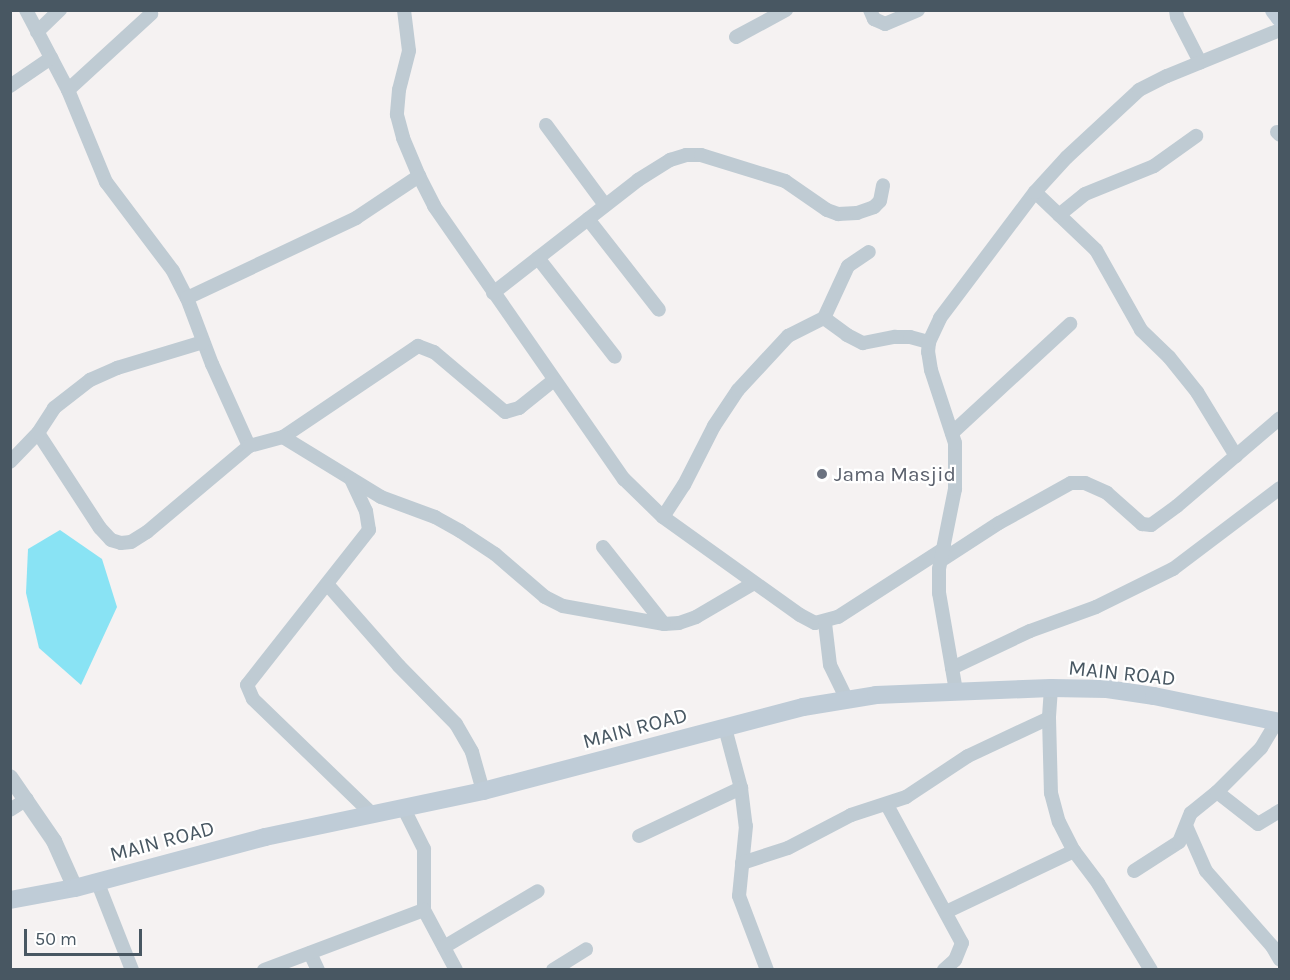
<!DOCTYPE html>
<style>
body{margin:0}
#map{position:relative;width:1290px;height:980px;overflow:hidden;background:#f5f2f2;font-family:Karla,sans-serif}
div>[style]{position:absolute}
.water>*{inset:0;background:#89e3f4}
.minor>*{height:14px;margin:-7px;padding:0 7px;transform-origin:7px;border-radius:7px;background:#bfcbd3}
.tertiary>*{height:16px;margin:-8px;padding:0 8px;transform-origin:8px;border-radius:8px;background:#bfcbd3}
.secondary>*{height:18px;margin:-9px;padding:0 9px;transform-origin:9px;border-radius:9px;background:#bfccd7}
.dots>*{width:16px;height:16px;translate:-50% -50%;box-sizing:border-box;border:3px solid #fff;border-radius:50%}
span{translate:-50% -50%;white-space:nowrap;text-align:center;line-height:1.15;-webkit-text-stroke:4.5px #fff;paint-order:stroke}
.worship-label{font-size:21px;color:#5b616d}
.left{translate:0 -50%;text-align:left}
.street-label{font-size:21px;color:#485762}
.frame{position:absolute;inset:0;border:12px solid #485762;pointer-events:none}
.scale{position:absolute;left:24px;top:929px;width:118px;height:27px;box-sizing:border-box;border:3px solid #485762;border-top:0;padding-left:8px;font-size:18px;line-height:21px;white-space:nowrap;color:#485762;-webkit-text-stroke:4px #fff;paint-order:stroke}
</style>
<div id="map">
<div class="water">
<i style="clip-path:polygon(60px 530px,102px 559px,117px 607px,81px 685px,39px 648px,26px 593px,28px 549px)"></i>
</div>
<div class="minor">
<i style="left:26px;top:10px;width:90px;rotate:62.3deg"></i>
<i style="left:68px;top:90px;width:100px;rotate:67.6deg"></i>
<i style="left:106px;top:182px;width:111px;rotate:53deg"></i>
<i style="left:173px;top:271px;width:30px;rotate:63deg"></i>
<i style="left:187px;top:298px;width:71px;rotate:69.3deg"></i>
<i style="left:212px;top:364px;width:90px;rotate:65.7deg"></i>
<i style="left:404px;top:10px;width:41px;rotate:83deg"></i>
<i style="left:409px;top:51px;width:40px;rotate:104.4deg"></i>
<i style="left:399px;top:90px;width:25px;rotate:95deg"></i>
<i style="left:397px;top:115px;width:24px;rotate:75deg"></i>
<i style="left:403px;top:138px;width:41px;rotate:67.2deg"></i>
<i style="left:419px;top:176px;width:34px;rotate:63deg"></i>
<i style="left:434px;top:206px;width:333px;rotate:55.2deg"></i>
<i style="left:624px;top:479px;width:54px;rotate:44.3deg"></i>
<i style="left:663px;top:517px;width:168px;rotate:35.6deg"></i>
<i style="left:800px;top:615px;width:17px;rotate:28deg"></i>
<i style="left:815px;top:623px;width:24px;rotate:-15deg"></i>
<i style="left:838px;top:617px;width:127px;rotate:-32.8deg"></i>
<i style="left:870px;top:10px;width:10px;rotate:66deg"></i>
<i style="left:874px;top:19px;width:12px;rotate:24deg"></i>
<i style="left:885px;top:24px;width:36px;rotate:-23deg"></i>
<i style="left:1176px;top:10px;width:7px;rotate:82deg"></i>
<i style="left:1177px;top:17px;width:51px;rotate:62.9deg"></i>
<i style="left:37px;top:32px;width:32px;rotate:-44deg"></i>
<i style="left:736px;top:37px;width:57px;rotate:-28.4deg"></i>
<i style="left:10px;top:86px;width:50px;rotate:-34.3deg"></i>
<i style="left:68px;top:90px;width:113px;rotate:-42.5deg"></i>
<i style="left:546px;top:125px;width:99px;rotate:53.6deg"></i>
<i style="left:1277px;top:132px;width:4px;rotate:45deg"></i>
<i style="left:1035px;top:192px;width:84px;rotate:43.6deg"></i>
<i style="left:1096px;top:250px;width:92px;rotate:60.6deg"></i>
<i style="left:1141px;top:330px;width:39px;rotate:44deg"></i>
<i style="left:1169px;top:357px;width:45px;rotate:51.3deg"></i>
<i style="left:1197px;top:392px;width:75px;rotate:58.6deg"></i>
<i style="left:1059px;top:215px;width:33px;rotate:-39deg"></i>
<i style="left:1085px;top:194px;width:74px;rotate:-22.1deg"></i>
<i style="left:1154px;top:166px;width:52px;rotate:-35.5deg"></i>
<i style="left:588px;top:219px;width:115px;rotate:52deg"></i>
<i style="left:538px;top:258px;width:125px;rotate:52.1deg"></i>
<i style="left:493px;top:293px;width:184px;rotate:-37.9deg"></i>
<i style="left:638px;top:180px;width:38px;rotate:-32deg"></i>
<i style="left:670px;top:160px;width:17px;rotate:-17deg"></i>
<i style="left:686px;top:155px;width:15px"></i>
<i style="left:701px;top:155px;width:88px;rotate:17.2deg"></i>
<i style="left:785px;top:181px;width:51px;rotate:34.6deg"></i>
<i style="left:827px;top:210px;width:12px;rotate:20deg"></i>
<i style="left:838px;top:214px;width:19px;rotate:-3deg"></i>
<i style="left:857px;top:213px;width:18px;rotate:-19deg"></i>
<i style="left:874px;top:207px;width:8px;rotate:-45deg"></i>
<i style="left:880px;top:201px;width:16px;rotate:-79deg"></i>
<i style="left:187px;top:298px;width:187px;rotate:-25.3deg"></i>
<i style="left:356px;top:218px;width:76px;rotate:-33.7deg"></i>
<i style="left:824px;top:318px;width:57px;rotate:-65.2deg"></i>
<i style="left:848px;top:266px;width:25px;rotate:-34deg"></i>
<i style="left:38px;top:433px;width:113px;rotate:56.9deg"></i>
<i style="left:100px;top:528px;width:16px;rotate:47deg"></i>
<i style="left:111px;top:540px;width:10px;rotate:17deg"></i>
<i style="left:121px;top:543px;width:10px;rotate:-6deg"></i>
<i style="left:131px;top:542px;width:19px;rotate:-32deg"></i>
<i style="left:147px;top:532px;width:133px;rotate:-40.1deg"></i>
<i style="left:249px;top:446px;width:35px;rotate:-15deg"></i>
<i style="left:283px;top:437px;width:163px;rotate:-34deg"></i>
<i style="left:418px;top:346px;width:17px;rotate:21deg"></i>
<i style="left:434px;top:352px;width:93px;rotate:40.2deg"></i>
<i style="left:505px;top:412px;width:15px;rotate:-16deg"></i>
<i style="left:519px;top:408px;width:45px;rotate:-38.7deg"></i>
<i style="left:952px;top:433px;width:161px;rotate:-42.7deg"></i>
<i style="left:283px;top:437px;width:115px;rotate:31.5deg"></i>
<i style="left:381px;top:497px;width:58px;rotate:20.3deg"></i>
<i style="left:435px;top:517px;width:29px;rotate:29deg"></i>
<i style="left:460px;top:531px;width:42px;rotate:33.3deg"></i>
<i style="left:495px;top:554px;width:66px;rotate:40.7deg"></i>
<i style="left:545px;top:597px;width:20px;rotate:27deg"></i>
<i style="left:563px;top:606px;width:103px;rotate:10.1deg"></i>
<i style="left:664px;top:624px;width:15px;rotate:-4deg"></i>
<i style="left:679px;top:623px;width:18px;rotate:-19deg"></i>
<i style="left:696px;top:617px;width:67px;rotate:-30.4deg"></i>
<i style="left:10px;top:462px;width:40px;rotate:-46deg"></i>
<i style="left:38px;top:433px;width:30px;rotate:-57deg"></i>
<i style="left:54px;top:408px;width:46px;rotate:-37.9deg"></i>
<i style="left:90px;top:380px;width:30px;rotate:-24deg"></i>
<i style="left:117px;top:368px;width:90px;rotate:-16.8deg"></i>
<i style="left:351px;top:479px;width:35px;rotate:65deg"></i>
<i style="left:366px;top:511px;width:19px;rotate:81deg"></i>
<i style="left:369px;top:530px;width:197px;rotate:128.2deg"></i>
<i style="left:247px;top:685px;width:15px;rotate:67deg"></i>
<i style="left:253px;top:699px;width:165px;rotate:44deg"></i>
<i style="left:663px;top:517px;width:38px;rotate:-57deg"></i>
<i style="left:684px;top:485px;width:66px;rotate:-63deg"></i>
<i style="left:714px;top:426px;width:43px;rotate:-56.3deg"></i>
<i style="left:738px;top:390px;width:74px;rotate:-47.2deg"></i>
<i style="left:788px;top:336px;width:40px;rotate:-26.6deg"></i>
<i style="left:824px;top:318px;width:29px;rotate:36deg"></i>
<i style="left:847px;top:335px;width:18px;rotate:27deg"></i>
<i style="left:863px;top:343px;width:33px;rotate:-11deg"></i>
<i style="left:895px;top:337px;width:15px"></i>
<i style="left:910px;top:337px;width:20px;rotate:15deg"></i>
<i style="left:603px;top:547px;width:98px;rotate:51.6deg"></i>
<i style="left:942px;top:560px;width:68px;rotate:-33deg"></i>
<i style="left:999px;top:523px;width:82px;rotate:-29.1deg"></i>
<i style="left:1071px;top:483px;width:14px"></i>
<i style="left:1085px;top:483px;width:24px;rotate:24deg"></i>
<i style="left:1107px;top:493px;width:47px;rotate:41.5deg"></i>
<i style="left:1142px;top:524px;width:9px;rotate:6deg"></i>
<i style="left:1151px;top:525px;width:32px;rotate:-36deg"></i>
<i style="left:1177px;top:506px;width:135px;rotate:-40.5deg"></i>
<i style="left:327px;top:584px;width:109px;rotate:48.7deg"></i>
<i style="left:399px;top:666px;width:81px;rotate:45.5deg"></i>
<i style="left:456px;top:724px;width:32px;rotate:60deg"></i>
<i style="left:472px;top:752px;width:41px;rotate:74.2deg"></i>
<i style="left:825px;top:623px;width:42px;rotate:83.2deg"></i>
<i style="left:830px;top:665px;width:39px;rotate:64deg"></i>
<i style="left:952px;top:668px;width:86px;rotate:-25.4deg"></i>
<i style="left:1030px;top:631px;width:70px;rotate:-20deg"></i>
<i style="left:1096px;top:607px;width:86px;rotate:-26.3deg"></i>
<i style="left:1173px;top:569px;width:134px;rotate:-37.1deg"></i>
<i style="left:1051px;top:688px;width:30px;rotate:94deg"></i>
<i style="left:1049px;top:718px;width:75px;rotate:88.5deg"></i>
<i style="left:1051px;top:793px;width:30px;rotate:75deg"></i>
<i style="left:1059px;top:822px;width:33px;rotate:63deg"></i>
<i style="left:1074px;top:851px;width:40px;rotate:53deg"></i>
<i style="left:1098px;top:883px;width:102px;rotate:58.7deg"></i>
<i style="left:956px;top:691px;width:99px;rotate:-99.8deg"></i>
<i style="left:939px;top:593px;width:24px;rotate:-90deg"></i>
<i style="left:939px;top:569px;width:82px;rotate:-78.7deg"></i>
<i style="left:955px;top:489px;width:46px;rotate:-90deg"></i>
<i style="left:955px;top:443px;width:77px;rotate:-108.2deg"></i>
<i style="left:931px;top:370px;width:18px;rotate:-99deg"></i>
<i style="left:928px;top:352px;width:10px;rotate:-84deg"></i>
<i style="left:929px;top:342px;width:26px;rotate:-65deg"></i>
<i style="left:940px;top:318px;width:158px;rotate:-53deg"></i>
<i style="left:1035px;top:192px;width:47px;rotate:-47.6deg"></i>
<i style="left:1067px;top:157px;width:98px;rotate:-42.9deg"></i>
<i style="left:1139px;top:90px;width:31px;rotate:-27deg"></i>
<i style="left:1167px;top:76px;width:122px;rotate:-22.2deg"></i>
<i style="left:725px;top:728px;width:62px;rotate:75.1deg"></i>
<i style="left:741px;top:788px;width:38px;rotate:83deg"></i>
<i style="left:746px;top:826px;width:70px;rotate:95.7deg"></i>
<i style="left:739px;top:896px;width:79px;rotate:69.3deg"></i>
<i style="left:1217px;top:792px;width:52px;rotate:38deg"></i>
<i style="left:1258px;top:824px;width:26px;rotate:-31deg"></i>
<i style="left:887px;top:805px;width:157px;rotate:61.5deg"></i>
<i style="left:962px;top:943px;width:18px;rotate:112deg"></i>
<i style="left:955px;top:960px;width:15px;rotate:138deg"></i>
<i style="left:403px;top:807px;width:47px;rotate:63.4deg"></i>
<i style="left:424px;top:849px;width:61px;rotate:90deg"></i>
<i style="left:424px;top:910px;width:68px;rotate:61.9deg"></i>
<i style="left:10px;top:810px;width:20px;rotate:-33deg"></i>
<i style="left:1187px;top:828px;width:47px;rotate:66.2deg"></i>
<i style="left:1206px;top:871px;width:100px;rotate:48.7deg"></i>
<i style="left:1272px;top:946px;width:16px;rotate:60deg"></i>
<i style="left:639px;top:836px;width:113px;rotate:-25.2deg"></i>
<i style="left:742px;top:863px;width:48px;rotate:-18.1deg"></i>
<i style="left:788px;top:848px;width:71px;rotate:-27.6deg"></i>
<i style="left:851px;top:815px;width:58px;rotate:-18.1deg"></i>
<i style="left:906px;top:797px;width:74px;rotate:-33.5deg"></i>
<i style="left:968px;top:756px;width:89px;rotate:-25.1deg"></i>
<i style="left:1134px;top:871px;width:54px;rotate:-32.8deg"></i>
<i style="left:1179px;top:842px;width:31px;rotate:-68deg"></i>
<i style="left:1191px;top:813px;width:33px;rotate:-39deg"></i>
<i style="left:1217px;top:792px;width:62px;rotate:-45deg"></i>
<i style="left:1261px;top:748px;width:31px;rotate:-59deg"></i>
<i style="left:97px;top:881px;width:96px;rotate:68.5deg"></i>
<i style="left:946px;top:912px;width:142px;rotate:-25.5deg"></i>
<i style="left:444px;top:947px;width:109px;rotate:-30.8deg"></i>
<i style="left:310px;top:953px;width:19px;rotate:65deg"></i>
<i style="left:264px;top:970px;width:171px;rotate:-20.6deg"></i>
<i style="left:553px;top:970px;width:39px;rotate:-32deg"></i>
</div>
<div class="tertiary">
<i style="left:10px;top:777px;width:78px;rotate:55.5deg"></i>
<i style="left:54px;top:841px;width:51px;rotate:65.9deg"></i>
</div>
<div class="secondary">
<i style="left:1274px;top:10px;width:10px;rotate:53deg"></i>
<i style="left:10px;top:900px;width:66px;rotate:-10.5deg"></i>
<i style="left:75px;top:888px;width:197px;rotate:-15deg"></i>
<i style="left:265px;top:837px;width:223px;rotate:-11.9deg"></i>
<i style="left:483px;top:791px;width:331px;rotate:-14.7deg"></i>
<i style="left:803px;top:707px;width:74px;rotate:-9.3deg"></i>
<i style="left:876px;top:695px;width:175px;rotate:-2.3deg"></i>
<i style="left:1051px;top:688px;width:56px;rotate:1deg"></i>
<i style="left:1107px;top:689px;width:48px;rotate:8.5deg"></i>
<i style="left:1154px;top:696px;width:129px;rotate:11.7deg"></i>
</div>
<div class="dots">
<i style="left:822px;top:474px;background:#6b7280"></i>
</div>
<div class="worship-label">
<span class="left" style="left:834px;top:474px">Jama Masjid</span>
</div>
<div class="street-label">
<span style="left:1122px;top:673px;rotate:6deg">MAIN ROAD</span>
<span style="left:635px;top:728px;rotate:-15deg">MAIN ROAD</span>
<span style="left:162px;top:841px;rotate:-15deg">MAIN ROAD</span>
</div>
<div class="frame"></div>
<div class="scale">50 m</div>
</div>
